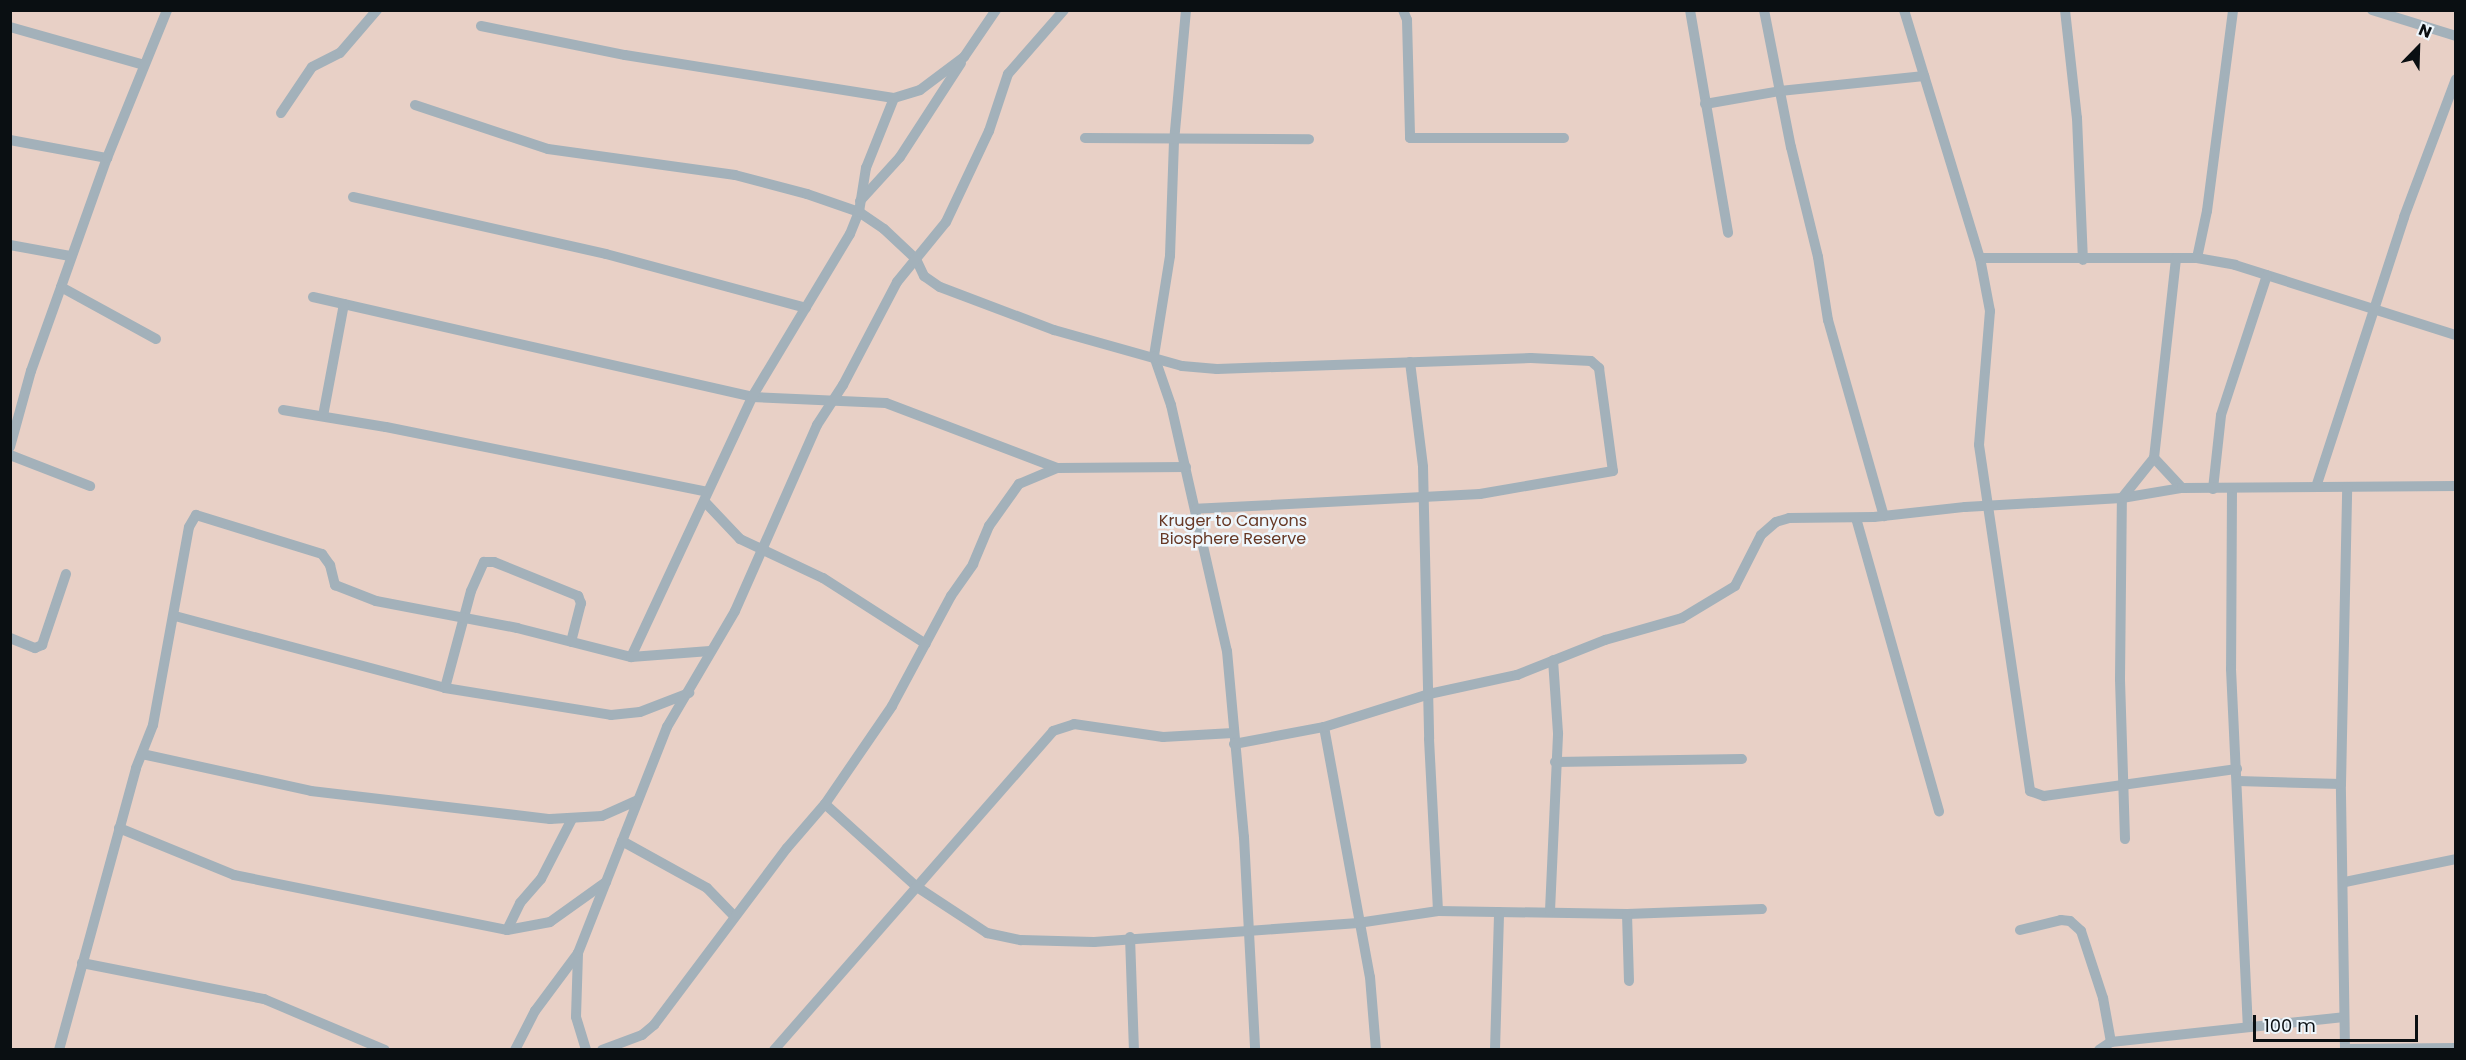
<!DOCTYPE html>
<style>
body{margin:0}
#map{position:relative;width:2466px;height:1060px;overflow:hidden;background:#eef7fd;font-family:Poppins,sans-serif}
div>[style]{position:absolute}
.green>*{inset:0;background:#e8d0c6;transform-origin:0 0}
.street>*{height:10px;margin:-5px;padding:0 5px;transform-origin:5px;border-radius:5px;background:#a3b1ba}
span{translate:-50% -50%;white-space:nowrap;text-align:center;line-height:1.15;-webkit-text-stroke:5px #eef7fd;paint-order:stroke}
.park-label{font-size:16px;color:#673825}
.frame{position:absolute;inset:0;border:12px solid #0a0f12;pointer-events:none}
.north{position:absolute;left:2388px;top:18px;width:60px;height:60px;-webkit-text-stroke:4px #eef7fd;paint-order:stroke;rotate:23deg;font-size:16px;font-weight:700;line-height:24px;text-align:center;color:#0a0f12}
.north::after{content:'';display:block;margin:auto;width:21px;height:27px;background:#0a0f12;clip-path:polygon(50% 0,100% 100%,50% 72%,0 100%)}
.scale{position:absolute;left:2253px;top:1015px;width:165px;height:27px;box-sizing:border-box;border:3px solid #0a0f12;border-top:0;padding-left:8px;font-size:18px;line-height:21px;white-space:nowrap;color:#0a0f12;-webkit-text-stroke:4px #eef7fd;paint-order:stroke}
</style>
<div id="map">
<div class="green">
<i style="left:10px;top:11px;width:2445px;height:1038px"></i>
</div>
<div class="street">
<i style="left:1186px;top:10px;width:132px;rotate:95.2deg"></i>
<i style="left:1174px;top:141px;width:115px;rotate:92deg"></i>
<i style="left:1170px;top:256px;width:101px;rotate:99.1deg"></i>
<i style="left:1154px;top:356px;width:52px;rotate:70.9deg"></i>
<i style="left:1171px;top:405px;width:252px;rotate:77.2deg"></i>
<i style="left:1227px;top:651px;width:187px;rotate:84.8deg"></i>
<i style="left:1244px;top:837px;width:213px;rotate:87deg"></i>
<i style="left:1403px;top:10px;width:11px;rotate:68deg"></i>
<i style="left:1407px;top:20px;width:118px;rotate:88.5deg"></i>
<i style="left:1410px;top:138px;width:154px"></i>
<i style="left:1690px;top:10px;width:226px;rotate:80.3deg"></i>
<i style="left:1764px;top:10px;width:140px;rotate:78.9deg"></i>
<i style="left:1791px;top:147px;width:113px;rotate:76.2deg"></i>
<i style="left:1818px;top:257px;width:64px;rotate:81deg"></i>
<i style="left:1828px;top:320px;width:204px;rotate:74.1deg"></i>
<i style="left:1904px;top:10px;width:259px;rotate:73deg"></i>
<i style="left:1980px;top:258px;width:54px;rotate:79.3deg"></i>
<i style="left:1990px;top:311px;width:134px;rotate:94.7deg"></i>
<i style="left:1979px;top:445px;width:350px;rotate:81.6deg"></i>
<i style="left:2030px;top:791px;width:15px;rotate:20deg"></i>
<i style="left:2044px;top:796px;width:195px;rotate:-8deg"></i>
<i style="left:2065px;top:10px;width:109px;rotate:83.7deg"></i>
<i style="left:2077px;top:118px;width:142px;rotate:87.6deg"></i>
<i style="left:2372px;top:10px;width:88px;rotate:17.2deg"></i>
<i style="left:481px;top:26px;width:147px;rotate:11.4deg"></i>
<i style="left:625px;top:55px;width:272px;rotate:9.1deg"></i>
<i style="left:894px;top:98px;width:27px;rotate:-17deg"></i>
<i style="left:920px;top:90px;width:55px;rotate:-36.9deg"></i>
<i style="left:964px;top:57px;width:57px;rotate:-55.8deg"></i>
<i style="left:10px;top:27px;width:139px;rotate:15.8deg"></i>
<i style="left:1705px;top:104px;width:76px;rotate:-9.8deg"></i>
<i style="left:1780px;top:91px;width:145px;rotate:-5.9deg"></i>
<i style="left:415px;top:105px;width:140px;rotate:18.3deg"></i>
<i style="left:548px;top:149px;width:189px;rotate:7.9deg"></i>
<i style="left:735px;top:175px;width:74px;rotate:14.8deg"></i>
<i style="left:807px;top:194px;width:55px;rotate:19.1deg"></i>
<i style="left:859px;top:212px;width:30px;rotate:34deg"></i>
<i style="left:884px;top:229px;width:44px;rotate:43.2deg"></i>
<i style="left:916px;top:259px;width:19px;rotate:65deg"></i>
<i style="left:924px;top:276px;width:19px;rotate:35deg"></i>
<i style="left:940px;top:287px;width:122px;rotate:20.7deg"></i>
<i style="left:1054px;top:330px;width:133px;rotate:15.7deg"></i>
<i style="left:1182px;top:366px;width:35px;rotate:5deg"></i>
<i style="left:1217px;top:369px;width:314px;rotate:-2deg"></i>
<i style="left:1531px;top:358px;width:60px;rotate:2.9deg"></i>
<i style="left:1591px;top:361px;width:11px;rotate:41deg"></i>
<i style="left:1599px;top:368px;width:104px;rotate:82.3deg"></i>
<i style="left:1613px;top:471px;width:135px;rotate:170.2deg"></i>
<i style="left:1480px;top:494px;width:284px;rotate:177deg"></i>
<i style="left:281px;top:113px;width:55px;rotate:-56deg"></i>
<i style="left:312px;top:67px;width:31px;rotate:-27deg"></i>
<i style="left:340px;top:53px;width:57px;rotate:-49.3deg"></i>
<i style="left:1085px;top:138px;width:224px;rotate:0.3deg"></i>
<i style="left:10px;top:140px;width:99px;rotate:10.5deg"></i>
<i style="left:353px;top:197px;width:259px;rotate:12.7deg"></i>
<i style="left:606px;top:254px;width:207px;rotate:15.1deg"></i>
<i style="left:860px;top:201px;width:59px;rotate:-47.7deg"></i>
<i style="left:900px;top:157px;width:112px;rotate:-57deg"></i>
<i style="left:10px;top:245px;width:61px;rotate:10.4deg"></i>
<i style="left:1980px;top:258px;width:217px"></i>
<i style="left:2197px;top:258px;width:39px;rotate:10deg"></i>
<i style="left:2235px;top:265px;width:232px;rotate:17.6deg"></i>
<i style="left:2197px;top:258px;width:48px;rotate:-78deg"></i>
<i style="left:2207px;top:211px;width:203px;rotate:-82.6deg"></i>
<i style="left:313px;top:297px;width:450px;rotate:12.8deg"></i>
<i style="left:752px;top:397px;width:134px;rotate:2.6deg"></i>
<i style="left:886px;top:403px;width:183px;rotate:20.8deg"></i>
<i style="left:156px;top:339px;width:108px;rotate:-151.3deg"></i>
<i style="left:61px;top:287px;width:137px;rotate:-70.4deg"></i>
<i style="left:107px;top:158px;width:160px;rotate:-67.9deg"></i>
<i style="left:1410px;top:362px;width:106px;rotate:82.9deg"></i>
<i style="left:1423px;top:467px;width:272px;rotate:88.7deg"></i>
<i style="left:1429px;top:739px;width:172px;rotate:87deg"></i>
<i style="left:283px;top:410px;width:104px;rotate:9.4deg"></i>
<i style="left:386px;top:427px;width:328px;rotate:11.4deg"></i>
<i style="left:323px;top:416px;width:114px;rotate:-79.4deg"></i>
<i style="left:10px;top:447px;width:79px;rotate:-74.6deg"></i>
<i style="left:31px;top:371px;width:89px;rotate:-70.3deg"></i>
<i style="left:10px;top:455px;width:86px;rotate:21.2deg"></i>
<i style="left:2154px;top:458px;width:41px;rotate:47deg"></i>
<i style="left:2316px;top:487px;width:284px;rotate:-71.9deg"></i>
<i style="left:2404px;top:217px;width:147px;rotate:-69.4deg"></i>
<i style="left:2213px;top:489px;width:74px;rotate:-83.8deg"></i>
<i style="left:2221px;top:415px;width:147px;rotate:-71.8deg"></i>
<i style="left:2232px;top:489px;width:180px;rotate:90.3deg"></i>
<i style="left:2231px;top:669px;width:357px;rotate:87.3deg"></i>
<i style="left:705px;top:502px;width:51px;rotate:46.6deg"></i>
<i style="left:740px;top:539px;width:92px;rotate:25.2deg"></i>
<i style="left:823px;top:578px;width:122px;rotate:32.7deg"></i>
<i style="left:1856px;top:518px;width:305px;rotate:74.2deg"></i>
<i style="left:175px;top:616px;width:279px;rotate:14.9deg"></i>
<i style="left:445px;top:688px;width:168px;rotate:9.2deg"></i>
<i style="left:611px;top:715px;width:29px;rotate:-6deg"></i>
<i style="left:640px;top:712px;width:53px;rotate:-21.2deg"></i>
<i style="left:10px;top:638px;width:27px;rotate:22deg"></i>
<i style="left:35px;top:648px;width:8px;rotate:-23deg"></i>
<i style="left:42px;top:645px;width:75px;rotate:-71.3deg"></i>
<i style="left:631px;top:657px;width:287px;rotate:-65deg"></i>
<i style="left:752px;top:397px;width:190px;rotate:-59deg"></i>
<i style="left:850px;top:234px;width:24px;rotate:-68deg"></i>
<i style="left:859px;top:212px;width:45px;rotate:-81deg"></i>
<i style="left:866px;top:168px;width:75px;rotate:-68.2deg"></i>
<i style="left:445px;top:688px;width:100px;rotate:-75deg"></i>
<i style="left:471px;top:591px;width:32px;rotate:-66deg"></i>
<i style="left:484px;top:562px;width:10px"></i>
<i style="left:494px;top:562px;width:91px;rotate:22deg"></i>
<i style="left:578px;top:596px;width:8px;rotate:67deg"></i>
<i style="left:581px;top:603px;width:40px;rotate:104.4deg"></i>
<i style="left:1324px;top:727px;width:254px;rotate:79.6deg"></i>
<i style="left:1370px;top:977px;width:73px;rotate:85.3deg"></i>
<i style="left:1234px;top:744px;width:92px;rotate:-10.7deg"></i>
<i style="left:1324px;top:727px;width:110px;rotate:-17.4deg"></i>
<i style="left:1429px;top:694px;width:90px;rotate:-12.2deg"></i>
<i style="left:1517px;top:675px;width:95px;rotate:-21.7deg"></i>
<i style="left:1605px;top:640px;width:80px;rotate:-15.9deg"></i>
<i style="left:1682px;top:618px;width:62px;rotate:-31.1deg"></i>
<i style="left:1735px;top:586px;width:57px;rotate:-63deg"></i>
<i style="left:1761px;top:535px;width:20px;rotate:-41deg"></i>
<i style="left:1776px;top:522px;width:14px;rotate:-17deg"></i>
<i style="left:1789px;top:518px;width:85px;rotate:-0.7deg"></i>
<i style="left:1874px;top:517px;width:92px;rotate:-6.3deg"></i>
<i style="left:1965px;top:507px;width:157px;rotate:-3.3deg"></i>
<i style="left:2122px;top:498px;width:61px;rotate:-9.5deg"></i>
<i style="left:2182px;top:488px;width:274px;rotate:-0.4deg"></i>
<i style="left:142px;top:754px;width:173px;rotate:12.3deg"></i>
<i style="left:311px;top:791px;width:241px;rotate:6.7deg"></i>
<i style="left:550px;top:819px;width:52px;rotate:-3.3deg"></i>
<i style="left:602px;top:816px;width:39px;rotate:-24deg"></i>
<i style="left:1555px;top:762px;width:187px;rotate:-0.9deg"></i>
<i style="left:2238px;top:781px;width:103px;rotate:1.7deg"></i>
<i style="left:825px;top:804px;width:124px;rotate:42.1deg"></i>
<i style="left:917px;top:887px;width:84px;rotate:33.3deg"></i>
<i style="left:987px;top:933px;width:35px;rotate:12deg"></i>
<i style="left:1021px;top:940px;width:73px;rotate:1.6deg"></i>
<i style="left:1094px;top:942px;width:265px;rotate:-4.1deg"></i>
<i style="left:1358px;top:923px;width:81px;rotate:-8.5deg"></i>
<i style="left:1438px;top:911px;width:189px;rotate:0.9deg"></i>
<i style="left:1627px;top:914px;width:135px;rotate:-2.1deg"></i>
<i style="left:119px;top:828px;width:124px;rotate:22.2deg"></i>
<i style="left:234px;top:875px;width:278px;rotate:11.4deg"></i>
<i style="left:507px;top:930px;width:44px;rotate:-10.5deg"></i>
<i style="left:550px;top:922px;width:69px;rotate:-35.5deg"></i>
<i style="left:2125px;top:839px;width:160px;rotate:-91.8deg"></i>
<i style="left:2120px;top:679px;width:181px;rotate:-89.4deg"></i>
<i style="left:2122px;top:498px;width:51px;rotate:-51.3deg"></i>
<i style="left:2154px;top:458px;width:201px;rotate:-83.7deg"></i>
<i style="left:622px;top:841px;width:97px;rotate:28.9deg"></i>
<i style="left:707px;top:888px;width:39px;rotate:46deg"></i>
<i style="left:2345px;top:882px;width:113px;rotate:-11.7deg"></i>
<i style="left:1550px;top:911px;width:178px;rotate:-87.4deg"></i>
<i style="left:1558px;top:733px;width:73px;rotate:-93.9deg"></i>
<i style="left:1627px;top:914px;width:67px;rotate:88.3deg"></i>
<i style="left:507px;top:930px;width:30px;rotate:-64deg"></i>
<i style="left:520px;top:903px;width:32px;rotate:-49deg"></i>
<i style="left:541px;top:879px;width:68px;rotate:-62.7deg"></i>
<i style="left:2020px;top:930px;width:42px;rotate:-13.7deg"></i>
<i style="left:2061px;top:920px;width:9px;rotate:6deg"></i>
<i style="left:2070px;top:921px;width:15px;rotate:42deg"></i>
<i style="left:2081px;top:931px;width:71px;rotate:71.8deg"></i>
<i style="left:2103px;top:998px;width:45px;rotate:79.7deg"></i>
<i style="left:1130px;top:937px;width:113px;rotate:88deg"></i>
<i style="left:578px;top:953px;width:64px;rotate:91.8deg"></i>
<i style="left:576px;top:1017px;width:34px;rotate:73deg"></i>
<i style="left:82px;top:963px;width:186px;rotate:11.2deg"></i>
<i style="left:264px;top:999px;width:131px;rotate:22.9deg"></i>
<i style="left:2345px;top:1049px;width:111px;rotate:-0.5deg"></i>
<i style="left:59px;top:1050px;width:292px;rotate:-74.7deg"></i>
<i style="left:136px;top:768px;width:46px;rotate:-68.4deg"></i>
<i style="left:153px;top:725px;width:201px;rotate:-79.7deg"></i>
<i style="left:189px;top:527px;width:14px;rotate:-60deg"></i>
<i style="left:196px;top:515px;width:132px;rotate:17.2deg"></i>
<i style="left:322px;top:554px;width:14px;rotate:54deg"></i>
<i style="left:330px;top:565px;width:21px;rotate:76deg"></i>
<i style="left:335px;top:585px;width:44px;rotate:21.3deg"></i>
<i style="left:376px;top:601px;width:144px;rotate:10.8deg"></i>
<i style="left:517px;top:628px;width:118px;rotate:14.3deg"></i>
<i style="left:631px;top:657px;width:79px;rotate:-4.3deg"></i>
<i style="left:515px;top:1050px;width:44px;rotate:-62.9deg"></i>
<i style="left:535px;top:1011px;width:72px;rotate:-53.4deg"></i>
<i style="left:578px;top:953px;width:243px;rotate:-68.5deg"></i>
<i style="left:667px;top:727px;width:134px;rotate:-59.6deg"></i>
<i style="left:735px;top:611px;width:203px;rotate:-66.2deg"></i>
<i style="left:817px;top:425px;width:48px;rotate:-57deg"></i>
<i style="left:843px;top:385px;width:116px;rotate:-62.3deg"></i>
<i style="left:897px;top:282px;width:77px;rotate:-50.8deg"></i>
<i style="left:946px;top:222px;width:101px;rotate:-64.7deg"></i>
<i style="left:989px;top:131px;width:60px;rotate:-71.6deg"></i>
<i style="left:1008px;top:74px;width:85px;rotate:-48.8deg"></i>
<i style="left:602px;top:1050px;width:43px;rotate:-20.6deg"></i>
<i style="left:642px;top:1035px;width:16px;rotate:-40deg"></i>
<i style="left:654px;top:1025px;width:221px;rotate:-53.1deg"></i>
<i style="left:787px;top:848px;width:58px;rotate:-49.2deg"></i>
<i style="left:825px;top:804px;width:119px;rotate:-55.6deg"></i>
<i style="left:892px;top:706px;width:125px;rotate:-61.8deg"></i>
<i style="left:951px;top:596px;width:39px;rotate:-55deg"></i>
<i style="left:973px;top:564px;width:41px;rotate:-67.2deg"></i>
<i style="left:989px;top:526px;width:52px;rotate:-54.5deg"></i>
<i style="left:1019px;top:484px;width:41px;rotate:-22.8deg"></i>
<i style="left:1057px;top:468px;width:129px;rotate:-0.4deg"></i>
<i style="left:774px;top:1050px;width:424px;rotate:-48.8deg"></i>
<i style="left:1053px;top:731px;width:22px;rotate:-18deg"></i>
<i style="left:1074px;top:724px;width:90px;rotate:8.3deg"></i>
<i style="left:1163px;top:737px;width:70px;rotate:-3.3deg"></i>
<i style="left:1495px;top:1050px;width:138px;rotate:-88.3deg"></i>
<i style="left:2099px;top:1050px;width:14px;rotate:-34deg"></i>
<i style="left:2111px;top:1042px;width:234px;rotate:-6.1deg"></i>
<i style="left:2345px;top:1050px;width:266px;rotate:-90.9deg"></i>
<i style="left:2341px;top:784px;width:297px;rotate:-88.8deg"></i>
</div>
<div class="park-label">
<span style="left:1233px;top:530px">Kruger to Canyons<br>Biosphere Reserve</span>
</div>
<div class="frame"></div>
<div class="north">N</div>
<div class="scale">100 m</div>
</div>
